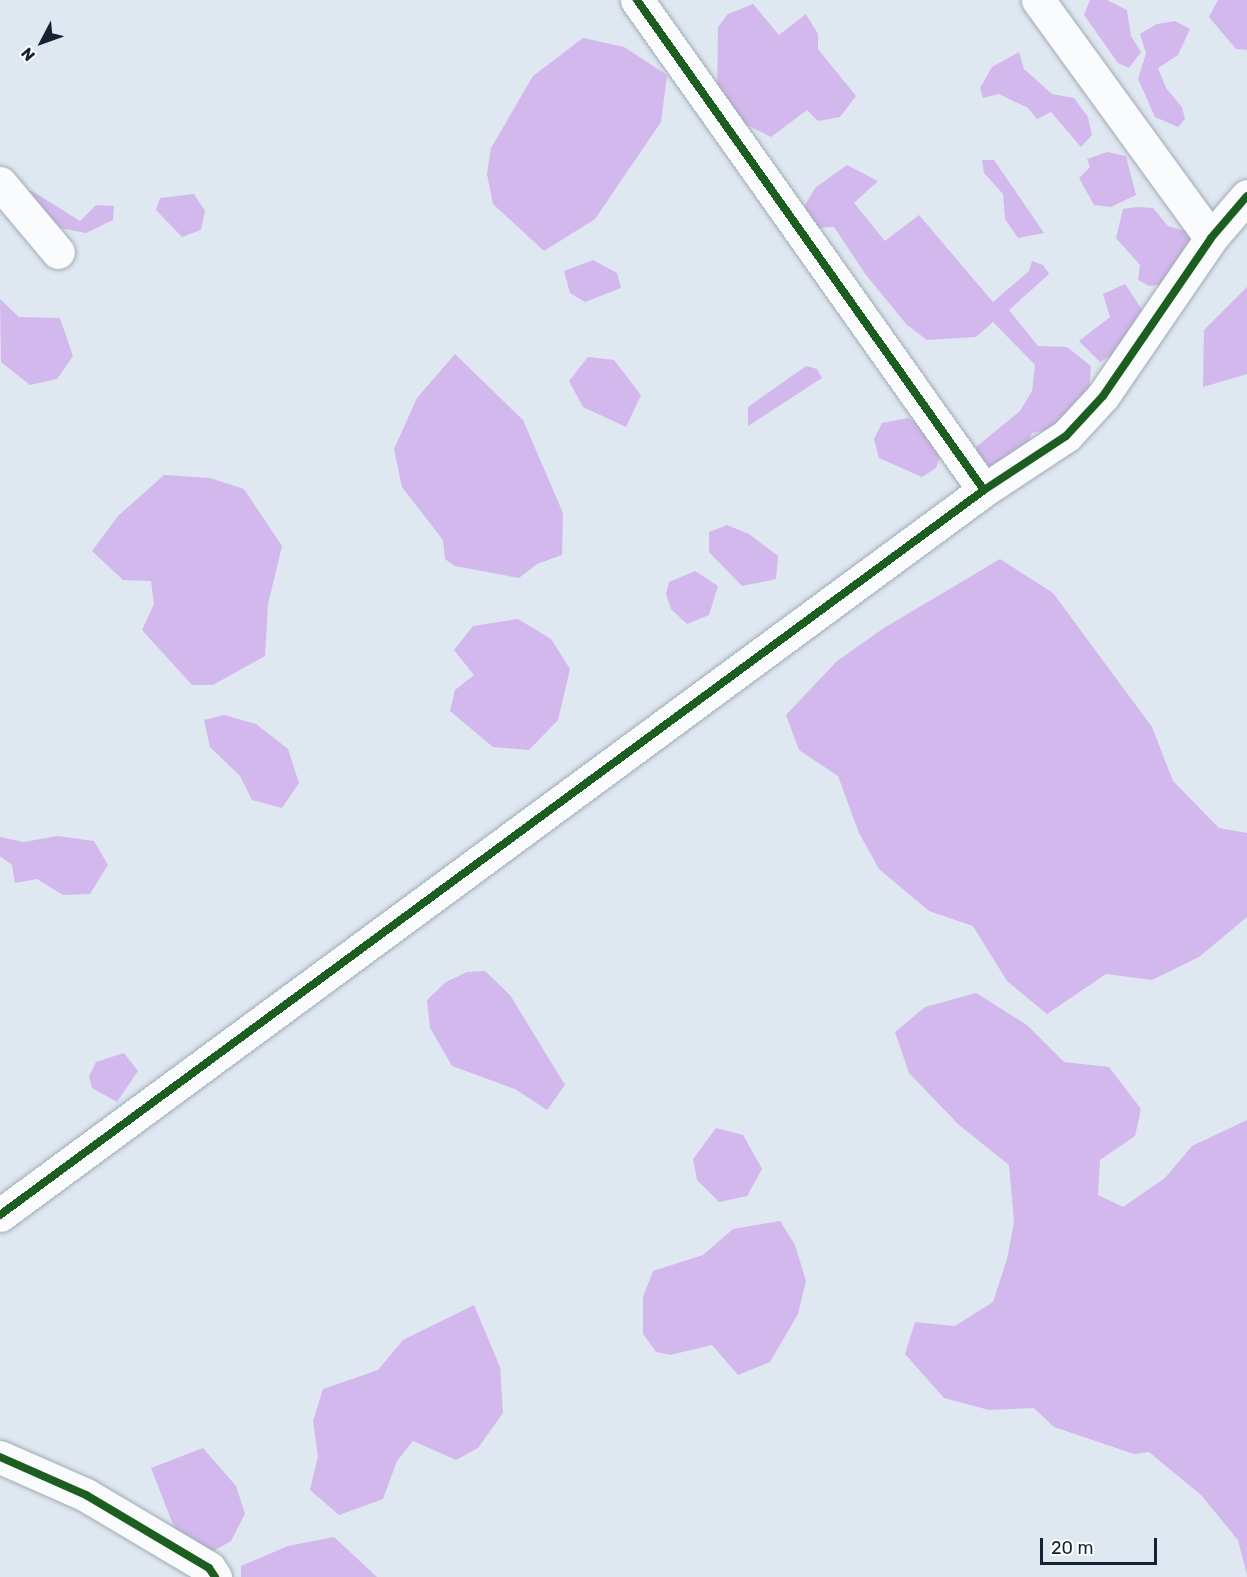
<!DOCTYPE html>
<style>
body{margin:0}
#map{position:relative;width:1247px;height:1577px;overflow:hidden;background:#dfe7f0;font-family:Rubik,sans-serif}
div>[style]{position:absolute}
.forest>*{inset:0;background:#d3b8ed}
.roads{filter:drop-shadow(0 0 2px #a1abb7) drop-shadow(0 0 2px #a1abb7)}
.minor>*{height:33px;margin:-16.5px;padding:0 16.5px;transform-origin:16.5px;border-radius:16.5px;background:#fafbfd}
.cycleway>*{height:8px;margin:-4px;padding:0 4px;transform-origin:4px;border-radius:4px;background:#1b5e20}
span{translate:-50% -50%;white-space:nowrap;text-align:center;line-height:1.15;-webkit-text-stroke:5px #fff;paint-order:stroke}
.north{position:absolute;left:12px;top:12px;width:60px;height:60px;-webkit-text-stroke:4px #fff;paint-order:stroke;rotate:229deg;font-size:16px;font-weight:700;line-height:24px;text-align:center;color:#142233}
.north::after{content:'';display:block;margin:auto;width:21px;height:27px;background:#142233;clip-path:polygon(50% 0,100% 100%,50% 72%,0 100%)}
.scale{position:absolute;left:1040px;top:1538px;width:117px;height:27px;box-sizing:border-box;border:3px solid #142233;border-top:0;padding-left:8px;font-size:18px;line-height:21px;white-space:nowrap;color:#142233;-webkit-text-stroke:4px #fff;paint-order:stroke}
</style>
<div id="map">
<div class="forest">
<i style="clip-path:polygon(1090px 0,1107px 0,1127px 10px,1131px 36px,1141px 52px,1129px 68px,1118px 63px,1084px 15px)"></i>
<i style="clip-path:polygon(1218px 0,1247px 0,1247px 50px,1236px 49px,1209px 17px)"></i>
<i style="clip-path:polygon(753px 4px,779px 35px,806px 14px,818px 34px,818px 49px,856px 96px,840px 117px,818px 121px,807px 110px,771px 137px,734px 118px,717px 103px,718px 27px,728px 14px)"></i>
<i style="clip-path:polygon(1175px 21px,1190px 29px,1178px 55px,1158px 68px,1166px 88px,1182px 107px,1185px 119px,1178px 127px,1155px 117px,1138px 79px,1146px 53px,1140px 34px,1157px 24px)"></i>
<i style="clip-path:polygon(583px 38px,624px 47px,667px 75px,661px 122px,595px 219px,544px 251px,493px 204px,487px 174px,491px 148px,533px 76px)"></i>
<i style="clip-path:polygon(1019px 52px,1024px 69px,1052px 94px,1074px 98px,1088px 117px,1092px 135px,1081px 147px,1051px 112px,1037px 119px,1028px 108px,999px 94px,983px 98px,980px 88px,992px 67px)"></i>
<i style="clip-path:polygon(1107px 152px,1126px 156px,1136px 195px,1111px 207px,1094px 205px,1079px 178px,1090px 167px,1087px 159px)"></i>
<i style="clip-path:polygon(982px 160px,994px 160px,1044px 233px,1018px 238px,1005px 219px,1003px 194px,984px 173px)"></i>
<i style="clip-path:polygon(847px 165px,878px 181px,854px 203px,885px 241px,919px 215px,993px 302px,1029px 271px,1032px 261px,1043px 265px,1049px 274px,1009px 310px,1038px 346px,1067px 347px,1091px 366px,1089px 393px,1052px 429px,1032px 433px,1018px 466px,990px 474px,975px 462px,976px 447px,1020px 411px,1032px 391px,1035px 365px,993px 322px,976px 337px,927px 340px,907px 325px,866px 275px,834px 227px,814px 228px,801px 212px,815px 188px)"></i>
<i style="clip-path:polygon(0 185px,32px 191px,80px 221px,96px 205px,114px 206px,113px 220px,86px 233px,17px 220px,0 209px)"></i>
<i style="clip-path:polygon(194px 194px,205px 211px,201px 230px,182px 237px,156px 210px,160px 198px)"></i>
<i style="clip-path:polygon(1138px 207px,1153px 208px,1168px 226px,1193px 233px,1176px 283px,1149px 286px,1138px 280px,1140px 265px,1116px 238px,1123px 209px)"></i>
<i style="clip-path:polygon(593px 260px,617px 273px,621px 288px,585px 302px,570px 293px,564px 271px)"></i>
<i style="clip-path:polygon(1125px 284px,1143px 311px,1112px 355px,1100px 362px,1079px 341px,1110px 317px,1103px 294px)"></i>
<i style="clip-path:polygon(1247px 287px,1247px 374px,1203px 387px,1204px 330px)"></i>
<i style="clip-path:polygon(0 299px,19px 317px,60px 318px,73px 356px,57px 379px,30px 385px,1px 362px)"></i>
<i style="clip-path:polygon(455px 354px,523px 420px,563px 513px,562px 555px,537px 564px,519px 578px,455px 566px,445px 559px,443px 540px,402px 487px,394px 449px,417px 398px)"></i>
<i style="clip-path:polygon(588px 357px,614px 360px,641px 395px,626px 427px,583px 407px,569px 381px)"></i>
<i style="clip-path:polygon(806px 366px,817px 369px,822px 378px,748px 426px,748px 407px)"></i>
<i style="clip-path:polygon(908px 418px,930px 432px,942px 450px,936px 468px,922px 477px,879px 458px,874px 439px,882px 423px)"></i>
<i style="clip-path:polygon(164px 475px,210px 478px,244px 489px,282px 546px,268px 604px,265px 656px,213px 685px,192px 685px,142px 630px,154px 604px,151px 581px,123px 580px,92px 551px,118px 516px)"></i>
<i style="clip-path:polygon(727px 525px,749px 534px,778px 556px,776px 579px,742px 586px,709px 552px,709px 532px)"></i>
<i style="clip-path:polygon(1000px 559px,1053px 593px,1152px 727px,1173px 781px,1219px 828px,1247px 833px,1247px 917px,1199px 957px,1152px 980px,1106px 974px,1047px 1014px,1007px 981px,973px 926px,929px 911px,879px 869px,859px 833px,838px 776px,799px 750px,786px 715px,837px 661px,884px 628px)"></i>
<i style="clip-path:polygon(695px 571px,718px 586px,709px 615px,687px 624px,671px 609px,666px 594px,669px 582px)"></i>
<i style="clip-path:polygon(518px 619px,551px 639px,570px 669px,558px 720px,529px 750px,493px 747px,450px 711px,455px 690px,474px 675px,454px 650px,473px 626px)"></i>
<i style="clip-path:polygon(224px 715px,256px 724px,288px 749px,299px 783px,282px 808px,252px 800px,240px 776px,210px 747px,204px 720px)"></i>
<i style="clip-path:polygon(57px 836px,94px 841px,108px 865px,90px 894px,63px 895px,37px 879px,15px 883px,12px 865px,0 856px,0 837px,24px 842px)"></i>
<i style="clip-path:polygon(485px 971px,510px 995px,565px 1085px,547px 1110px,515px 1089px,452px 1066px,430px 1028px,427px 1000px,446px 982px,467px 972px)"></i>
<i style="clip-path:polygon(976px 993px,1027px 1025px,1064px 1062px,1109px 1067px,1141px 1109px,1135px 1136px,1100px 1160px,1098px 1195px,1123px 1207px,1165px 1178px,1192px 1146px,1247px 1120px,1247px 1575px,1238px 1540px,1201px 1495px,1149px 1452px,1134px 1454px,1054px 1427px,1034px 1408px,989px 1410px,944px 1398px,905px 1354px,915px 1322px,955px 1326px,993px 1302px,1007px 1259px,1014px 1222px,1009px 1165px,959px 1125px,909px 1073px,895px 1032px,925px 1007px)"></i>
<i style="clip-path:polygon(124px 1053px,138px 1071px,117px 1102px,92px 1088px,89px 1076px,96px 1062px)"></i>
<i style="clip-path:polygon(716px 1128px,743px 1135px,762px 1169px,747px 1196px,719px 1202px,697px 1180px,693px 1159px)"></i>
<i style="clip-path:polygon(780px 1221px,795px 1245px,806px 1281px,798px 1314px,770px 1362px,738px 1375px,712px 1345px,670px 1355px,656px 1352px,643px 1334px,643px 1297px,653px 1271px,703px 1255px,733px 1229px)"></i>
<i style="clip-path:polygon(474px 1305px,500px 1367px,503px 1413px,478px 1448px,456px 1460px,413px 1441px,397px 1461px,383px 1499px,339px 1515px,310px 1490px,318px 1456px,313px 1421px,323px 1389px,378px 1370px,403px 1340px)"></i>
<i style="clip-path:polygon(203px 1448px,236px 1486px,245px 1514px,231px 1541px,203px 1557px,174px 1527px,151px 1468px)"></i>
<i style="clip-path:polygon(334px 1537px,377px 1577px,241px 1577px,241px 1566px,288px 1546px)"></i>
</div>
<div class="roads">
<div class="minor">
<i style="left:637px;top:0;width:600px;rotate:54.7deg"></i>
<i style="left:1038px;top:0;width:294px;rotate:54deg"></i>
<i style="left:0;top:183px;width:90px;rotate:50deg"></i>
<i style="left:0;top:1215px;width:1222px;rotate:-36.38deg"></i>
<i style="left:984px;top:490px;width:98px;rotate:-33.4deg"></i>
<i style="left:1066px;top:436px;width:54px;rotate:-47.2deg"></i>
<i style="left:1103px;top:396px;width:191px;rotate:-55.6deg"></i>
<i style="left:1211px;top:238px;width:55px;rotate:-49.4deg"></i>
<i style="left:0;top:1457px;width:94px;rotate:23.8deg"></i>
<i style="left:86px;top:1495px;width:143px;rotate:30.7deg"></i>
<i style="left:209px;top:1568px;width:11px;rotate:56deg"></i>
</div>
</div>
<div class="cycleway">
<i style="left:637px;top:0;width:600px;rotate:54.7deg"></i>
<i style="left:0;top:1215px;width:1222px;rotate:-36.38deg"></i>
<i style="left:984px;top:490px;width:98px;rotate:-33.4deg"></i>
<i style="left:1066px;top:436px;width:54px;rotate:-47.2deg"></i>
<i style="left:1103px;top:396px;width:191px;rotate:-55.6deg"></i>
<i style="left:1211px;top:238px;width:55px;rotate:-49.4deg"></i>
<i style="left:0;top:1457px;width:94px;rotate:23.8deg"></i>
<i style="left:86px;top:1495px;width:143px;rotate:30.7deg"></i>
<i style="left:209px;top:1568px;width:11px;rotate:56deg"></i>
</div>
<div class="north">N</div>
<div class="scale">20 m</div>
</div>
